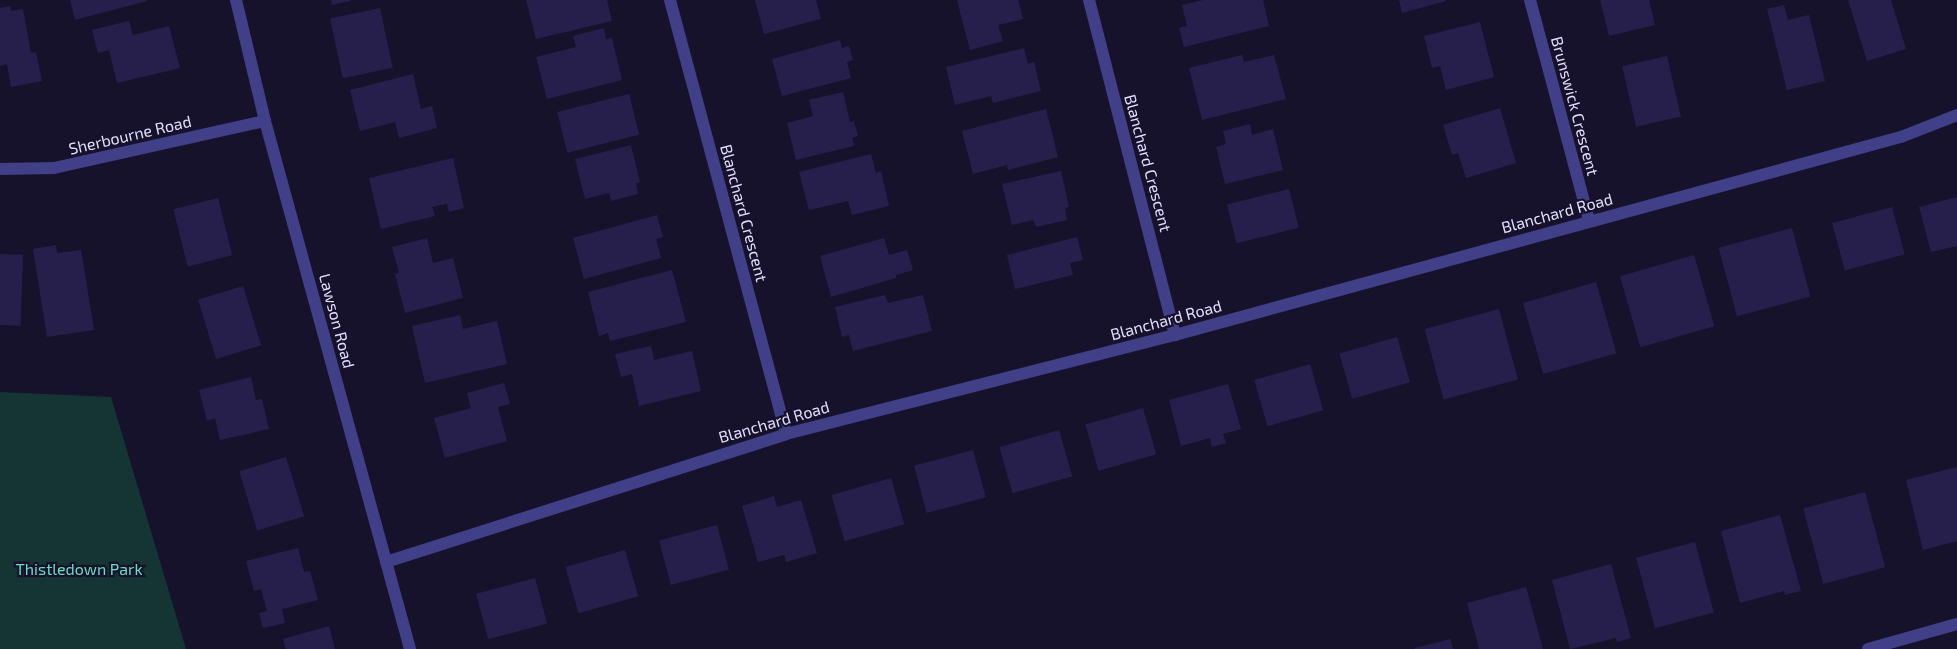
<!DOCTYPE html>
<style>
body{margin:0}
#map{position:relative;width:1957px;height:649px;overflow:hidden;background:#16122b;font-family:"Exo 2",sans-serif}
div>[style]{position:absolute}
.green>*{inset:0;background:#153534}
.building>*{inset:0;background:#271f4b;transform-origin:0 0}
.minor>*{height:12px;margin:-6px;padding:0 6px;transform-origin:6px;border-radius:6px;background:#413f88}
span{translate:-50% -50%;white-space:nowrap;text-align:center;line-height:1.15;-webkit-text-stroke:4.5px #16122b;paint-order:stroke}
.street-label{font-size:16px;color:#e1ddfe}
.park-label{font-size:16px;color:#69dec0}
</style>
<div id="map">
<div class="green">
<i style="clip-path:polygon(0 392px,111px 397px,186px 649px,0 649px)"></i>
</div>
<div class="building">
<i style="clip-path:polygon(70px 0,147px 0,147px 1px,75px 20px)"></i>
<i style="clip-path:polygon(331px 0,350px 0,350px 1px,332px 5px)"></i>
<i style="clip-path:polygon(526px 0,607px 0,612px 21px,536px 39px)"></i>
<i style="clip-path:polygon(755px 0,816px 0,821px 19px,764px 34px)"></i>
<i style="clip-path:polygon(957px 0,1018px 0,1023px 19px,998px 25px,1003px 41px,970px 50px)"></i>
<i style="clip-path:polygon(1203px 0,1263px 0,1269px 26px,1184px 47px,1179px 28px,1187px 26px,1182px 5px)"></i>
<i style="clip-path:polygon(1399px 0,1446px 0,1446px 1px,1402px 13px)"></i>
<i style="clip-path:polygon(1600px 0,1649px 0,1655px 25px,1609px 36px)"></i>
<i style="clip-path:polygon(1848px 0,1891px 0,1906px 49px,1867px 61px)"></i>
<i style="clip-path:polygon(1784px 5px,1788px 20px,1809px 15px,1825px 81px,1787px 90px,1767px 9px)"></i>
<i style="clip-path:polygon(10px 6px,11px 11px,23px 9px,31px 53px,36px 52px,42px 81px,11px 87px,7px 64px,0 66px,0 8px)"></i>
<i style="left:380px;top:8px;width:61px;height:51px;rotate:78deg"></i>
<i style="clip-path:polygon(129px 21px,133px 35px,169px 26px,180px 68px,117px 83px,109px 50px,98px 53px,92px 30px)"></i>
<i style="clip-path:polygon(1480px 22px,1494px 77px,1446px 90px,1440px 66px,1432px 68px,1424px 36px)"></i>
<i style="clip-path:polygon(604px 28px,606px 39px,612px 38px,622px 80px,547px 99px,536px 57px,576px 47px,573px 36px)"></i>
<i style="clip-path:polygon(840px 40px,842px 48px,849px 46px,853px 60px,847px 62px,851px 78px,782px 96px,772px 59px)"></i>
<i style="clip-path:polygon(1024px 48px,1028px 64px,1034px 62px,1041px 91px,993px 103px,991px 96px,955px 105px,946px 67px)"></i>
<i style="clip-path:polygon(1242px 55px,1244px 62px,1274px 55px,1286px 99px,1202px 120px,1189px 68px)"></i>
<i style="left:1667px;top:56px;width:62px;height:46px;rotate:77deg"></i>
<i style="clip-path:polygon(413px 74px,421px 109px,432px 106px,437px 128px,399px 138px,395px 122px,360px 131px,350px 90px)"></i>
<i style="clip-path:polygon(843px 92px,850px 122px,854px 121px,858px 136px,852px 138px,854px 146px,796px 160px,787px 123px,813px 116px,809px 100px)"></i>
<i style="left:629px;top:94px;width:42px;height:74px;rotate:76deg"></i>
<i style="clip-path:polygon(1500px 108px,1516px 163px,1466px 178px,1458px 153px,1452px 155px,1443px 125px)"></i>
<i style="clip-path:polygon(1046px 109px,1058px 157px,1008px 170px,1007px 165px,973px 174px,962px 131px)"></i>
<i style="clip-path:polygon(1250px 124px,1252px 135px,1273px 129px,1283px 170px,1225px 184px,1216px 147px,1226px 144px,1223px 131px)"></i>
<i style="clip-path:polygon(631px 145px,640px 182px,636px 183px,638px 194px,611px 201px,609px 193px,585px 199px,575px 159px)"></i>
<i style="clip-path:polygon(871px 154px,876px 173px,881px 171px,889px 206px,852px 215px,848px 201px,809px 210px,799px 172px)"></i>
<i style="clip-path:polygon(453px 158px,464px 208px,449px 212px,447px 204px,432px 207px,435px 216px,381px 229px,369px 178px)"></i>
<i style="clip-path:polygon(1061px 171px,1069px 207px,1065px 208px,1067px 220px,1036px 227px,1033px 220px,1012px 225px,1002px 184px)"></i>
<i style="left:1289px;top:189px;width:40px;height:64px;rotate:76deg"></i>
<i style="clip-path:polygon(1957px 197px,1957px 246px,1931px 252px,1919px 207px)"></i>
<i style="left:218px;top:198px;width:59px;height:46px;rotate:76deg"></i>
<i style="left:1892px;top:207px;width:49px;height:62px;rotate:75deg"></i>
<i style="clip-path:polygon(657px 215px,663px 237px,656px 239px,661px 258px,584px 279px,573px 238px)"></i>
<i style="left:1792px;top:228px;width:71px;height:76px;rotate:75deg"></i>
<i style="clip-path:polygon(1077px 237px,1083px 260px,1070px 263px,1073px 275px,1015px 289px,1007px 255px)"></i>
<i style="clip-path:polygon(427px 238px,433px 263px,453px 258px,463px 298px,405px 313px,395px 274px,399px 273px,392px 247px)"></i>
<i style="clip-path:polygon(884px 238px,889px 255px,907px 250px,913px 270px,896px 275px,896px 278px,831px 297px,820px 256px)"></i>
<i style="clip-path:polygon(56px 245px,57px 253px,81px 250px,94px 330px,47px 337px,33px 249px)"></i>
<i style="left:0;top:254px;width:23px;height:71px;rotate:2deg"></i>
<i style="left:1694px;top:255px;width:74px;height:77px;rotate:74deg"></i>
<i style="clip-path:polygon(672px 270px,686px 322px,610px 341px,608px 333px,599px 336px,588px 292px)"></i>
<i style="left:1596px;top:282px;width:74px;height:76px;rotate:74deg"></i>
<i style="left:243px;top:286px;width:62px;height:47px;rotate:73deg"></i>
<i style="clip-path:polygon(885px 295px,888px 303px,923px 295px,932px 331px,853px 351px,849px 335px,842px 337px,835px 307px)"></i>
<i style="left:1499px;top:309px;width:73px;height:77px;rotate:75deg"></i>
<i style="clip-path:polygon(460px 315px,463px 329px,497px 321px,507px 364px,425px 383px,412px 326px)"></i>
<i style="left:1397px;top:337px;width:47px;height:60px;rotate:74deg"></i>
<i style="clip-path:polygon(651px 346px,654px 360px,692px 351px,701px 391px,639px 406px,632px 374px,621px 377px,615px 354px)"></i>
<i style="left:1310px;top:364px;width:48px;height:58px;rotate:74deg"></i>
<i style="clip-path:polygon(251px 377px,256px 400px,262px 399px,269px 429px,220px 440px,215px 418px,207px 421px,199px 390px)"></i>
<i style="clip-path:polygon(504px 383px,510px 404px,498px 407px,507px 441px,445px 458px,434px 418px,471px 408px,467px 393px)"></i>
<i style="clip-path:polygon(1228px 384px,1241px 429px,1223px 434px,1226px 443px,1212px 447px,1210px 438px,1181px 446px,1169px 400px)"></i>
<i style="left:1143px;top:408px;width:48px;height:60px;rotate:74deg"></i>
<i style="left:1059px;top:430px;width:48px;height:62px;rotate:74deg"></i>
<i style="left:973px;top:450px;width:49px;height:61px;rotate:75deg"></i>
<i style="left:286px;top:457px;width:62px;height:49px;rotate:73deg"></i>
<i style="clip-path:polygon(1957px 467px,1957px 541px,1923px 550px,1906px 480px)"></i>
<i style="left:891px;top:478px;width:48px;height:62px;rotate:74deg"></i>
<i style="left:1865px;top:492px;width:78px;height:64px;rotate:75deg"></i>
<i style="clip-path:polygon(774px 496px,777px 507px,801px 500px,817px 553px,786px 562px,784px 555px,758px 562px,742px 506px)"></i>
<i style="clip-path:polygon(1780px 515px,1801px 591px,1785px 595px,1784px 591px,1740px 603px,1721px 531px)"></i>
<i style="left:717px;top:525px;width:46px;height:60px;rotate:75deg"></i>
<i style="left:1695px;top:542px;width:73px;height:61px;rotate:75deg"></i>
<i style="clip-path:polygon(298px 548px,304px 572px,310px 571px,318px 600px,282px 609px,285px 623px,263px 628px,259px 613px,267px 611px,261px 589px,254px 591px,246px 561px)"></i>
<i style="left:625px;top:550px;width:48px;height:62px;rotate:74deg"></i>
<i style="clip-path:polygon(1611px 564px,1631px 638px,1617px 642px,1616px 638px,1570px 649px,1552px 580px)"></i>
<i style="left:535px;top:578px;width:47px;height:61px;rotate:75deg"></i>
<i style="clip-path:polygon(1526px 587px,1543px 649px,1479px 649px,1467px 603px)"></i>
<i style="clip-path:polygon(329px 626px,335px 649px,286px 649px,283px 639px)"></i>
<i style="clip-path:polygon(1450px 639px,1453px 649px,1415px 649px,1415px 648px)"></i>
</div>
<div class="minor">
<i style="left:236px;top:0;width:124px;rotate:76.5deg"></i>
<i style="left:265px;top:121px;width:548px;rotate:74.64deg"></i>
<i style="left:670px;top:0;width:449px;rotate:75deg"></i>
<i style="left:1089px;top:0;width:346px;rotate:75.6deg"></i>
<i style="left:1530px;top:0;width:228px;rotate:75deg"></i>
<i style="left:0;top:169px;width:54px;rotate:-1.1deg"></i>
<i style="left:54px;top:168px;width:216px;rotate:-12.6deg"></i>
<i style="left:386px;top:562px;width:420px;rotate:-17.7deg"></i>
<i style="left:786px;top:434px;width:401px;rotate:-14.3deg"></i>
<i style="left:1175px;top:335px;width:753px;rotate:-15.26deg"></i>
<i style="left:1901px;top:137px;width:60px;rotate:-21.4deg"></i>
<i style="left:1868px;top:649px;width:92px;rotate:-15.7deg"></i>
</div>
<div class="street-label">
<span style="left:1575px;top:106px;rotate:75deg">Brunswick Crescent</span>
<span style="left:130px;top:135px;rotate:-13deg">Sherbourne Road</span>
<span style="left:1148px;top:163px;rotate:75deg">Blanchard Crescent</span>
<span style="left:744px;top:213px;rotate:75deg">Blanchard Crescent</span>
<span style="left:1557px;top:213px;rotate:-15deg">Blanchard Road</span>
<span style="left:1166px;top:320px;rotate:-15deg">Blanchard Road</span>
<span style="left:337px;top:321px;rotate:75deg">Lawson Road</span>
<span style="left:774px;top:422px;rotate:-16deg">Blanchard Road</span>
</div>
<div class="park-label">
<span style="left:79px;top:569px">Thistledown Park</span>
</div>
</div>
